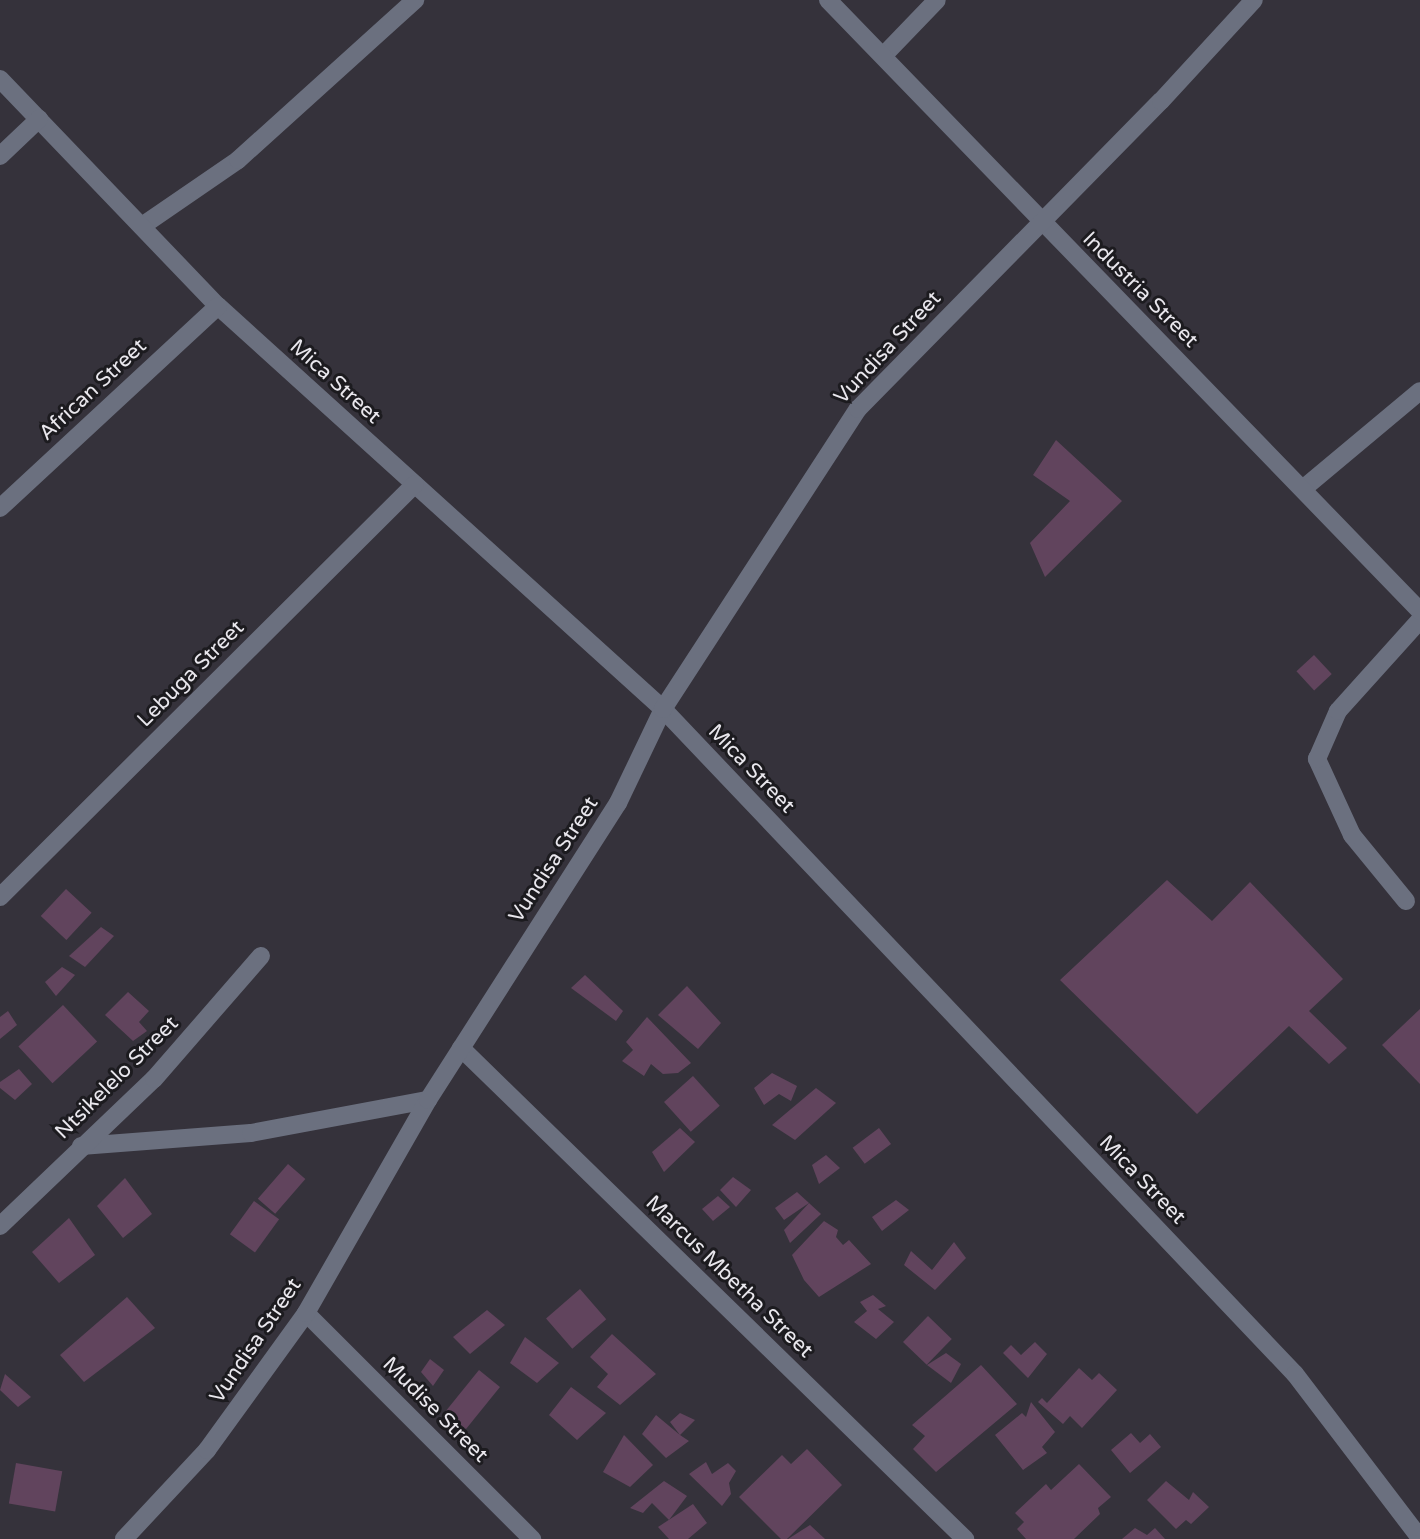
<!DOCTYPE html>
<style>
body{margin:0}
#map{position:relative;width:1420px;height:1539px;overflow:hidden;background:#35323b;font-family:"Varela Round",sans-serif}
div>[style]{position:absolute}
.building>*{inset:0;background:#61445d;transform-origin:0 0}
.service>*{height:18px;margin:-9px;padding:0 9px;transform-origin:9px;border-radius:9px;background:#6b707f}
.minor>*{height:18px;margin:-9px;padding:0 9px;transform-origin:9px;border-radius:9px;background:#6b707f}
.tertiary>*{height:18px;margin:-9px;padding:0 9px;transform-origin:9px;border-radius:9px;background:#6b707f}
span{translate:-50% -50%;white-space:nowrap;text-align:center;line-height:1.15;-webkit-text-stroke:6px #1c1b1f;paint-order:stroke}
.street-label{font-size:21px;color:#e9e7ed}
</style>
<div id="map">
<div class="building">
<i style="clip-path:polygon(1056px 440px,1122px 501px,1045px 577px,1030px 543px,1070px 501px,1033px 475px)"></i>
<i style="left:1314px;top:655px;width:26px;height:24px;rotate:47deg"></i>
<i style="clip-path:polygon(1167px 880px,1212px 921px,1250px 882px,1343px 979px,1309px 1011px,1347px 1048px,1329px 1064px,1289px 1026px,1197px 1114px,1060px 980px)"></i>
<i style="left:66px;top:889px;width:35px;height:37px;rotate:43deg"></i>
<i style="clip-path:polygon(101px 927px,114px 936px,85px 967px,69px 956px)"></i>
<i style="clip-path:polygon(62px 967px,75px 975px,56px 996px,45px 982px)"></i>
<i style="clip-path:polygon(585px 975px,623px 1011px,616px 1021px,571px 988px)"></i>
<i style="clip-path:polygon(687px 986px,721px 1023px,698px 1049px,658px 1015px)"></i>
<i style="clip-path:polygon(128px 992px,149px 1011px,139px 1022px,147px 1031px,133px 1041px,105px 1015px)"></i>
<i style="left:63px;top:1005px;width:50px;height:61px;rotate:47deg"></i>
<i style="clip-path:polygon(1420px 1009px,1420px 1084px,1382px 1045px)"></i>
<i style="clip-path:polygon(8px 1011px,17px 1025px,0 1039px,0 1017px)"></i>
<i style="clip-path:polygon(647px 1017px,691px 1063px,678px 1073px,663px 1074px,651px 1064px,644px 1076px,622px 1061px,633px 1050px,626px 1042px)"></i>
<i style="clip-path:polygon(19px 1069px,32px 1084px,15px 1100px,0 1088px,0 1082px)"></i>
<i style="clip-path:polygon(772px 1073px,797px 1086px,791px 1101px,779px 1094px,764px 1105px,754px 1088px)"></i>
<i style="left:693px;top:1076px;width:40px;height:39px;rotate:48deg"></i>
<i style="clip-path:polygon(816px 1088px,836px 1103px,795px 1140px,772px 1125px)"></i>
<i style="clip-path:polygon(680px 1128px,695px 1142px,664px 1172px,652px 1152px)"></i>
<i style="left:879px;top:1128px;width:20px;height:33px;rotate:53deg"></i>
<i style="clip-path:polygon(826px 1155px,840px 1168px,819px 1184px,812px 1165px)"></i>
<i style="left:288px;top:1164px;width:23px;height:46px;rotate:41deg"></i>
<i style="clip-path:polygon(733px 1177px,751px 1190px,736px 1207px,720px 1190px)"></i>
<i style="clip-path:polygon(125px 1178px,152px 1214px,123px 1238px,97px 1206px)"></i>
<i style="clip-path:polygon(797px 1192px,809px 1203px,784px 1220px,775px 1208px)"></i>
<i style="clip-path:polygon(718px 1196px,730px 1207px,713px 1221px,702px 1209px)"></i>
<i style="clip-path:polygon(896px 1200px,909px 1210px,882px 1231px,872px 1217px)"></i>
<i style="left:254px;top:1201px;width:31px;height:41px;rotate:36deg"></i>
<i style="clip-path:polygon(809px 1203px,821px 1214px,790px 1243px,784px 1230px)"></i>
<i style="clip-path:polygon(69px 1218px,95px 1255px,59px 1283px,32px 1252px)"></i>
<i style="clip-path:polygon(824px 1221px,838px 1230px,836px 1237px,843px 1245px,849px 1240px,871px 1264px,819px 1297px,804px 1280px,792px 1255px)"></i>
<i style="clip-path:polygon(954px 1242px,966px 1258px,935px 1290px,904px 1265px,911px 1251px,932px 1270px)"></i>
<i style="left:580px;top:1289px;width:40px;height:45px;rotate:49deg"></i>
<i style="clip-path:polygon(873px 1295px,886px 1306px,878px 1309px,894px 1322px,876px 1339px,854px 1322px,867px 1311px,860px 1302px)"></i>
<i style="clip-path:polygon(127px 1297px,155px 1328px,84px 1382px,60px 1355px)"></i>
<i style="clip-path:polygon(487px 1310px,505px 1325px,470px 1354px,453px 1337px)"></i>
<i style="left:928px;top:1316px;width:33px;height:36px;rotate:44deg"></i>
<i style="clip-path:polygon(612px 1334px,656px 1374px,620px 1405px,597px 1387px,608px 1374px,590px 1357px)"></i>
<i style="clip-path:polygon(525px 1337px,559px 1363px,537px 1383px,510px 1363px)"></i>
<i style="clip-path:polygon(1035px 1342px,1047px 1354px,1028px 1378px,1003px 1353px,1011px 1345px,1021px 1355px)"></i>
<i style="clip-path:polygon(946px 1353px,961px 1364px,951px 1383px,927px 1365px)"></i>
<i style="clip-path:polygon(430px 1359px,444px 1370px,433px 1386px,421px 1372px)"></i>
<i style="clip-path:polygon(981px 1365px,1017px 1404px,936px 1472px,913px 1449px,925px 1436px,912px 1425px)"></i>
<i style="clip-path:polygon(1079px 1368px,1092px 1380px,1099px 1373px,1117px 1390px,1082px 1428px,1070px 1416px,1063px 1424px,1038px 1402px,1042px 1398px,1047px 1403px)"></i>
<i style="left:479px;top:1370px;width:27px;height:54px;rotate:39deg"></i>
<i style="clip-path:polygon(5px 1374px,31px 1397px,18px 1407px,0 1390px)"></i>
<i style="clip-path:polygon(571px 1387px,606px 1413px,577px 1440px,549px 1415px)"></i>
<i style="clip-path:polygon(1031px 1402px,1055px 1432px,1042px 1447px,1047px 1453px,1023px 1470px,995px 1435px,1022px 1413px,1026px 1417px)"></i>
<i style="clip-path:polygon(680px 1413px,695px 1420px,680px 1435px,689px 1441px,666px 1458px,642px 1434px,656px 1415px,680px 1435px,670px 1422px)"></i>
<i style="clip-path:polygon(1131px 1433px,1140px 1443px,1150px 1434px,1161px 1447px,1130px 1473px,1111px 1450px)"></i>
<i style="clip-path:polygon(624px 1435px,653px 1465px,630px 1487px,603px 1472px)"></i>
<i style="clip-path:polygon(807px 1449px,842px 1485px,787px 1539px,781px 1539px,739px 1497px,782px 1455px,791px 1464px)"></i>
<i style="clip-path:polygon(706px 1462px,712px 1474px,728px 1463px,736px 1471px,729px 1483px,731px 1494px,722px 1506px,689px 1474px)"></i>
<i style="left:16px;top:1463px;width:47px;height:41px;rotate:10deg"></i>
<i style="clip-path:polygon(1079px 1464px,1111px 1497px,1098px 1508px,1100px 1514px,1074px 1539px,1026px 1539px,1017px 1529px,1024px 1522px,1015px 1513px,1046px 1484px,1051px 1490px)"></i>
<i style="clip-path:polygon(664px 1481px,687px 1496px,669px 1520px,652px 1503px,643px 1513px,630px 1508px)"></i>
<i style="clip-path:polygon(1166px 1481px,1189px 1500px,1193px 1492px,1209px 1507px,1191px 1524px,1186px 1520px,1176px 1529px,1147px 1500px)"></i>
<i style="clip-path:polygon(693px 1504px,707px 1523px,688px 1539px,669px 1539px,658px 1527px)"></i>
<i style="clip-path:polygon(810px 1525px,825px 1539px,788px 1539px)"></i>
<i style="clip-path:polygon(1135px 1528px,1147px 1535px,1155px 1528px,1165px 1539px,1122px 1539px)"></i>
</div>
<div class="service">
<i style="left:884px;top:55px;width:76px;rotate:-46.1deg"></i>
<i style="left:142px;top:226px;width:116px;rotate:-34.5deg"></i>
<i style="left:238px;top:160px;width:239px;rotate:-42.1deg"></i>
<i style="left:1304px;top:488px;width:151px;rotate:-39.9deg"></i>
<i style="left:1406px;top:901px;width:85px;rotate:-129.3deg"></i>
<i style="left:1352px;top:835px;width:84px;rotate:-114.7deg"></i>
<i style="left:1317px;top:759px;width:52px;rotate:-66.4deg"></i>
<i style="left:1338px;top:711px;width:122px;rotate:-48deg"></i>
</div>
<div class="minor">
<i style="left:828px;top:0;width:851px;rotate:45.9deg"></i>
<i style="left:0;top:79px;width:315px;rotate:46.2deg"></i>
<i style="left:218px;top:306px;width:600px;rotate:42.16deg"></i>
<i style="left:663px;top:709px;width:917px;rotate:46.46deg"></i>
<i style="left:1295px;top:1374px;width:206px;rotate:52.7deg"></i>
<i style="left:0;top:156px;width:54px;rotate:-43.5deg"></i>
<i style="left:0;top:508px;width:297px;rotate:-42.8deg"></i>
<i style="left:0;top:897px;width:585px;rotate:-44.86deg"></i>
<i style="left:461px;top:1048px;width:704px;rotate:44.25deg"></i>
<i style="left:81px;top:1146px;width:170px;rotate:-4.4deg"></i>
<i style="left:251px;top:1133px;width:180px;rotate:-10.6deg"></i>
<i style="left:0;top:1226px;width:213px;rotate:-43.7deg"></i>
<i style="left:154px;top:1079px;width:163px;rotate:-49deg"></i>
<i style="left:306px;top:1313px;width:320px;rotate:45deg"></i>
</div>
<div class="tertiary">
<i style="left:124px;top:1539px;width:122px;rotate:-47deg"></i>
<i style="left:207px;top:1450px;width:169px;rotate:-54.1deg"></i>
<i style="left:306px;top:1313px;width:245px;rotate:-60.2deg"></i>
<i style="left:428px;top:1100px;width:353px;rotate:-57.4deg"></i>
<i style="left:618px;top:803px;width:104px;rotate:-64.4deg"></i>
<i style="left:663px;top:709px;width:358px;rotate:-57deg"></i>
<i style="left:858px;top:409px;width:432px;rotate:-45.5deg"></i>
<i style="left:1161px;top:101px;width:137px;rotate:-47.4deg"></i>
</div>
<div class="street-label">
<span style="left:1140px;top:290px;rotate:45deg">Industria Street</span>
<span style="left:888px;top:348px;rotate:-47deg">Vundisa Street</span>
<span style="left:335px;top:382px;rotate:42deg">Mica Street</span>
<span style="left:93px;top:390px;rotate:-43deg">African Street</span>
<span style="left:191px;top:674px;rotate:-45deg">Lebuga Street</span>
<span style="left:751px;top:769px;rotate:46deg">Mica Street</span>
<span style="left:554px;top:860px;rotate:-57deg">Vundisa Street</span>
<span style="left:117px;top:1078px;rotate:-45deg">Ntsikelelo Street</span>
<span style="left:1142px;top:1180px;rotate:46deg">Mica Street</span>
<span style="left:729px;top:1277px;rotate:44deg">Marcus Mbetha Street</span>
<span style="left:256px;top:1341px;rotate:-56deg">Vundisa Street</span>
<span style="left:435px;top:1410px;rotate:45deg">Mudise Street</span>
</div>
</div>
